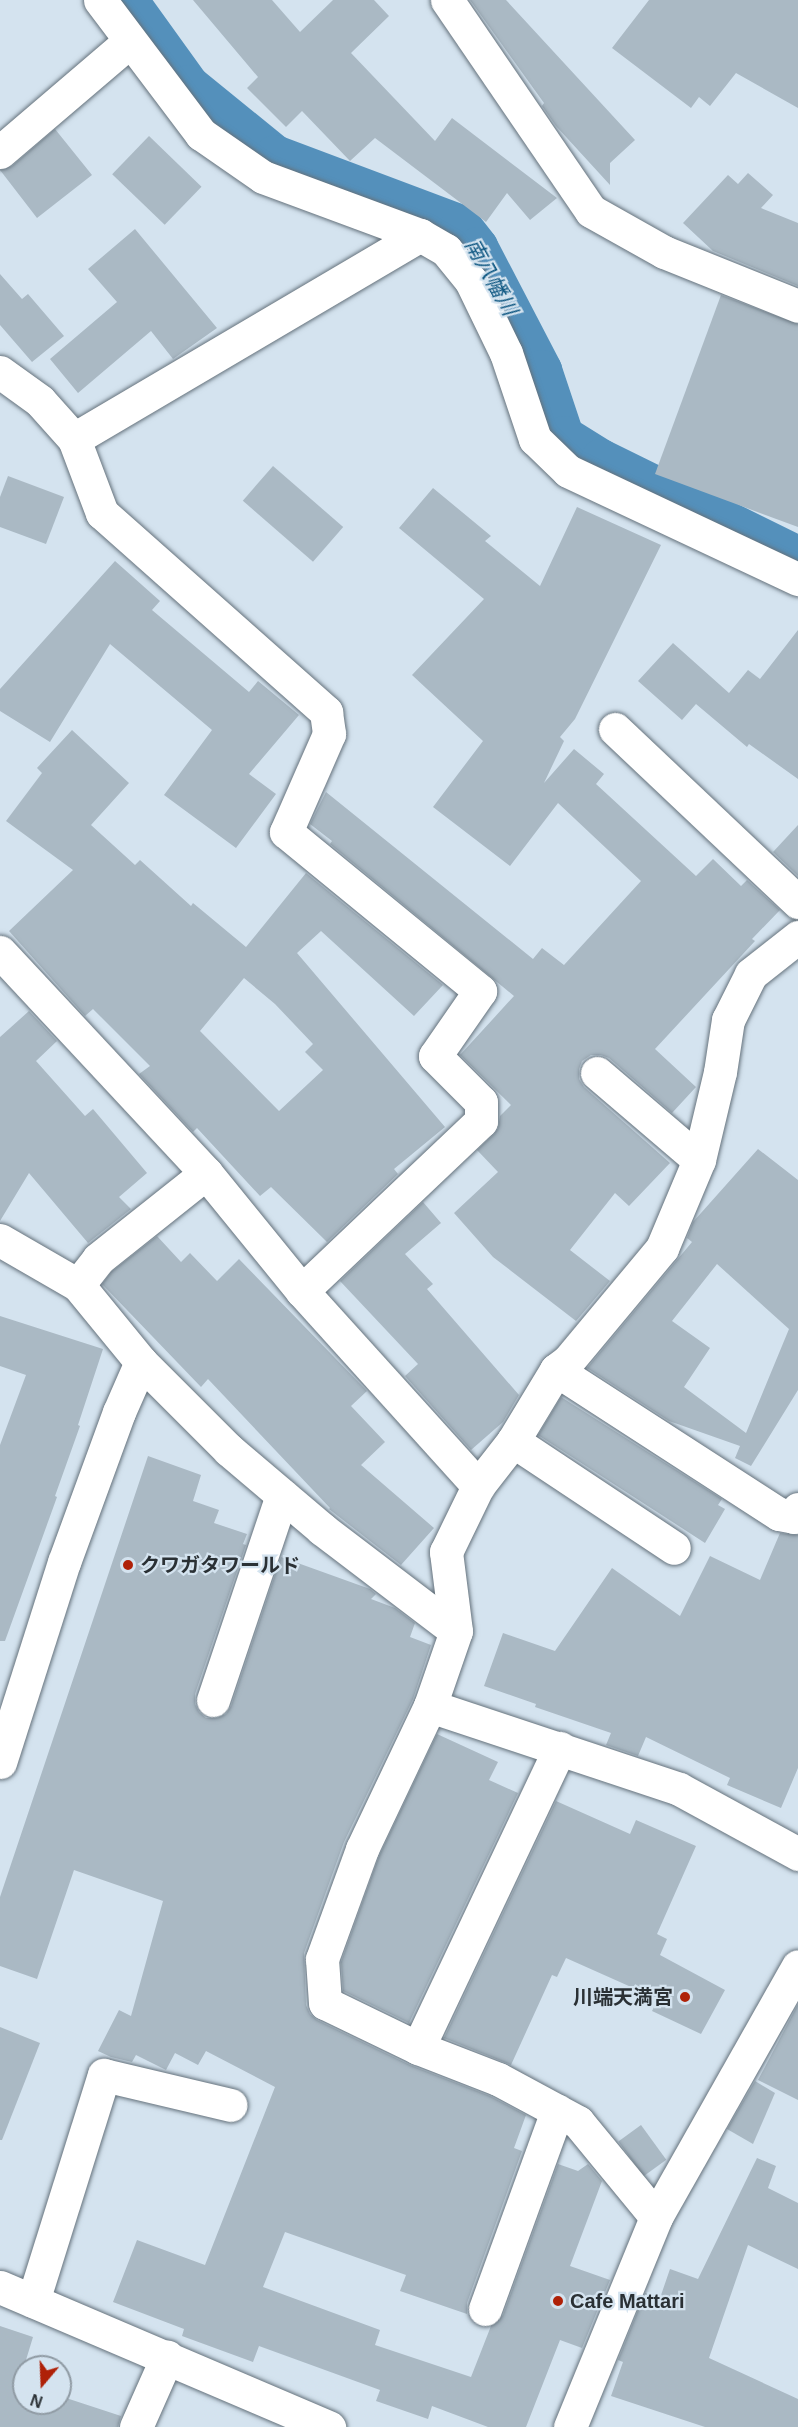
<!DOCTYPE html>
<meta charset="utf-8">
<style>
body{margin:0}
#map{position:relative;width:798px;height:2427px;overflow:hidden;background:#d4e3ef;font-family:Arial,"Noto Sans JP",sans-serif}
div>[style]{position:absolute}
.canal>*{height:40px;margin:-20px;padding:0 20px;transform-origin:20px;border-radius:20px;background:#5490bb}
.building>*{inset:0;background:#aab9c4;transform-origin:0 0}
.roads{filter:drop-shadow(0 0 2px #65727c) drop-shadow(0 0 2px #65727c)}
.minor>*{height:33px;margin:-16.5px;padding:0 16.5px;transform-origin:16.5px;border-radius:16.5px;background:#fff}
.dots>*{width:16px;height:16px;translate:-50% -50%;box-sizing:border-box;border:3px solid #d4e3ef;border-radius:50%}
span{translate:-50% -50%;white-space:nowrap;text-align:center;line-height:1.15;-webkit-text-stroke:4.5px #d4e3ef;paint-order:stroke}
.poi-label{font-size:20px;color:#2a3034;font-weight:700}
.left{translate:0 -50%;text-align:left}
.right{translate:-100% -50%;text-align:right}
.water-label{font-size:21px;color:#0d5681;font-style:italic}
.north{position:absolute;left:12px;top:2355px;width:60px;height:60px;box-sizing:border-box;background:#d4e3ef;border:2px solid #909ba4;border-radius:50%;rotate:199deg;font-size:16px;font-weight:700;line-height:24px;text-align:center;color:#2a3034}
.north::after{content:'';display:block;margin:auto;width:21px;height:27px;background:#af2108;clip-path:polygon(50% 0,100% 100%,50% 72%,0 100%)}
</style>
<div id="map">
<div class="canal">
<i style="left:128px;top:0;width:105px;rotate:54.3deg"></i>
<i style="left:189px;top:85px;width:111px;rotate:39.1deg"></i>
<i style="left:275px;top:155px;width:199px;rotate:20.6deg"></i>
<i style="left:461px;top:225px;width:28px;rotate:52deg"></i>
<i style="left:478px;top:247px;width:139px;rotate:62.5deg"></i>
<i style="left:542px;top:370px;width:70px;rotate:71.6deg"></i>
<i style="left:564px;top:436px;width:44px;rotate:31.9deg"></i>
<i style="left:601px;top:459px;width:220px;rotate:26.2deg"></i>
</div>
<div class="building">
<i style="clip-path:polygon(193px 0,272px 0,300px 32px,333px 0,374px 0,389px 16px,351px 53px,435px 141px,452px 118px,557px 198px,530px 220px,507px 193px,486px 222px,375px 138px,350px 161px,302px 111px,286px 127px,247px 88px,258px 77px)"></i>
<i style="clip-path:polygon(470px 0,506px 0,635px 140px,610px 163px,610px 185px,556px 126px,542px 106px,544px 103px)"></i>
<i style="clip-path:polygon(649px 0,798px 0,798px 108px,736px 73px,710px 106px,699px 97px,691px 108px,612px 48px)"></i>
<i style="clip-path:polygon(55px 129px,92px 175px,37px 218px,0 170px,12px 166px)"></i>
<i style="left:149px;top:136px;width:73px;height:53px;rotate:44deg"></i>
<i style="clip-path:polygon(748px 173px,773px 195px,761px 208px,798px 223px,798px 286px,713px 251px,683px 223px,728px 175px,738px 184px)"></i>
<i style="clip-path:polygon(135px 229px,217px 328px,173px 359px,151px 331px,78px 393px,50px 359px,117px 302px,88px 269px)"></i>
<i style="clip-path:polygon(0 274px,22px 299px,28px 294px,64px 336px,32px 362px,0 325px)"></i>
<i style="clip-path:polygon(721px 295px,798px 324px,798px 527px,655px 474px)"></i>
<i style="left:273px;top:466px;width:93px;height:46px;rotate:41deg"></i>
<i style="clip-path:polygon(8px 476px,64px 497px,46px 544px,0 527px,0 497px)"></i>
<i style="clip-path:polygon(433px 488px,491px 536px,485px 541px,540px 586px,577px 507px,661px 545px,575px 719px,560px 737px,564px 741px,544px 783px,574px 749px,604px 774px,596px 784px,696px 876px,713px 859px,741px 886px,747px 880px,780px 910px,752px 939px,755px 941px,655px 1049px,696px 1087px,672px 1113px,609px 1058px,601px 1055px,591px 1055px,582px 1061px,579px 1069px,579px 1079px,584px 1087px,670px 1163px,629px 1206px,615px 1193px,570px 1250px,610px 1281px,576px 1321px,493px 1257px,454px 1213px,498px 1172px,477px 1150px,494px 1134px,498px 1128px,500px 1116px,511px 1105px,460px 1055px,514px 996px,330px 844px,332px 841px,310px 824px,326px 792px,533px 959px,542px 948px,564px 965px,641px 881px,558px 803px,510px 866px,433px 807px,483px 741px,412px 675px,484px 599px,399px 528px)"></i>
<i style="clip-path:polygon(115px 561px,160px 601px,152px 610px,249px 692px,258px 681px,299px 715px,249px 774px,276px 794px,236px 848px,164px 795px,212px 730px,110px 644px,50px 742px,0 711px,0 689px)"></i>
<i style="clip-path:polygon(798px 630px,798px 779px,749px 744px,747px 747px,696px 704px,682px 720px,638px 681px,673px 643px,729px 693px,748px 670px,760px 679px)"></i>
<i style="clip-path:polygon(evenodd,72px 730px,129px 783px,91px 825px,135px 865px,140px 860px,191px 906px,193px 903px,246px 947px,306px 873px,443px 985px,414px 1016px,321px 931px,297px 953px,445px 1127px,394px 1169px,398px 1174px,327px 1242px,271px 1187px,260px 1196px,197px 1128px,193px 1132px,139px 1074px,150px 1066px,93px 1009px,85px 1016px,9px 931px,73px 870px,6px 821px,42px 773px,37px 768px,72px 730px,244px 978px,275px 1004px,313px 1044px,305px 1052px,323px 1070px,279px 1111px,200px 1031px,244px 978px)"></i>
<i style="clip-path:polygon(798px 825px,798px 876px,773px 852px)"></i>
<i style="clip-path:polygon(29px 1011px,57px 1041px,36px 1061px,85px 1116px,93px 1109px,147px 1173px,119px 1197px,131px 1209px,88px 1243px,29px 1173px,0 1221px,0 1037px)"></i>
<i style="clip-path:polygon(evenodd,758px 1149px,798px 1180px,798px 1390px,751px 1466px,735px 1458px,740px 1446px,669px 1421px,587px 1368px,692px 1242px,687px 1238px,693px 1222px,758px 1149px,717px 1264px,789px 1329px,746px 1433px,684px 1387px,710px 1348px,672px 1321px,717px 1264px)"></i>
<i style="clip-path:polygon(423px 1202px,441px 1223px,405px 1254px,433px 1284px,427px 1289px,519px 1395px,503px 1422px,471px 1450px,405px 1376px,418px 1364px,340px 1281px)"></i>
<i style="clip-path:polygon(157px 1236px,181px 1262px,190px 1253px,217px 1281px,239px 1259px,367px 1391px,351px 1406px,385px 1442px,361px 1465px,434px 1528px,401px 1565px,329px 1509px,330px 1508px,208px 1379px,201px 1387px,102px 1284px,111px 1272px)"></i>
<i style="clip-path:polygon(0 1316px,103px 1349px,78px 1425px,80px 1426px,55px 1496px,57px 1497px,5px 1641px,0 1641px,0 1445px,26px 1375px,0 1366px)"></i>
<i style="clip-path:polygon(561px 1397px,722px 1499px,718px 1505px,725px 1509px,705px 1543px,538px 1435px)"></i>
<i style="clip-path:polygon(148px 1456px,201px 1475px,193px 1501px,219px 1510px,214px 1523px,247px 1534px,243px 1544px,246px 1545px,195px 1694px,195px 1704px,199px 1712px,206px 1718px,217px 1718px,226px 1714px,231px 1706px,281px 1557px,370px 1589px,376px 1594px,371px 1599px,395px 1608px,415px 1623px,410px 1637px,431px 1645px,413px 1699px,344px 1842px,304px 1953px,306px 2005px,310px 2014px,317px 2020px,410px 2065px,490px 2096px,526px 2115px,514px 2148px,522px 2151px,467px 2303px,467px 2314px,400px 2291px,406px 2275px,285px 2232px,263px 2287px,380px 2330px,375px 2345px,471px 2377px,491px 2326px,503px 2315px,558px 2164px,578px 2171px,588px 2164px,602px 2181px,570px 2266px,610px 2280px,582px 2348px,560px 2340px,526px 2427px,488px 2427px,432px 2406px,428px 2419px,376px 2401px,380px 2390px,259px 2346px,253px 2362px,182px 2336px,184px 2329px,113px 2302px,137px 2240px,205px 2265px,275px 2087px,206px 2051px,198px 2065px,175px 2053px,166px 2070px,136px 2055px,132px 2062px,111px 2057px,98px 2051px,119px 2010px,131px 2016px,163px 1901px,74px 1870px,37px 1979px,0 1966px,0 1897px)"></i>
<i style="clip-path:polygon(780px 1533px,798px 1535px,798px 1768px,781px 1808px,727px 1785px,730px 1778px,646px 1737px,638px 1756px,606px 1745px,611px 1733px,535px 1707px,536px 1704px,484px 1686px,503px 1633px,555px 1651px,612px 1568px,680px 1616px,710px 1556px,760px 1580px)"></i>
<i style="clip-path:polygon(437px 1734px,498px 1762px,489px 1780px,518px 1793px,409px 2023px,343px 1991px,341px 1962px,379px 1856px)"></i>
<i style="clip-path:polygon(556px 1801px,630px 1834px,636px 1820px,696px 1846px,657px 1934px,667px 1939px,660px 1955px,725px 1990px,701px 2034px,652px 2011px,658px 1999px,566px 1958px,557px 1977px,552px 1975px,511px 2065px,444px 2038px)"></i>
<i style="clip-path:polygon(798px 2004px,798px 2100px,758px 2080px)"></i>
<i style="clip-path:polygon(0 2027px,40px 2043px,2px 2140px,0 2140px)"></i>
<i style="clip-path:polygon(755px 2081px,775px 2093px,753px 2144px,727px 2129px)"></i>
<i style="left:641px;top:2125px;width:43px;height:28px;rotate:54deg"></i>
<i style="clip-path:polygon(757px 2158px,776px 2166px,768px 2188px,798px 2203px,798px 2269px,748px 2245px,709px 2358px,798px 2399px,798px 2427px,705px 2427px,611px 2396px,623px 2362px,618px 2360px,645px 2293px,660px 2298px,670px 2269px,698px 2279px)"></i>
<i style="clip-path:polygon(0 2326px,33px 2337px,19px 2383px,24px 2385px,24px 2403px,60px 2403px,60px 2396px,121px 2416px,118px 2427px,0 2427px)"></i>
</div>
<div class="roads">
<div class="minor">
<i style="left:100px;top:0;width:168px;rotate:53deg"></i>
<i style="left:201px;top:134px;width:75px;rotate:34.7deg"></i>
<i style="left:263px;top:177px;width:167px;rotate:20.3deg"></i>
<i style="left:447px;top:0;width:255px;rotate:55.7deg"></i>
<i style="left:591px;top:211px;width:84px;rotate:29.3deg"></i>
<i style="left:664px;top:252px;width:144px;rotate:21.9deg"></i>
<i style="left:0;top:152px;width:170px;rotate:-40.5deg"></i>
<i style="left:0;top:372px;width:49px;rotate:35.9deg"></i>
<i style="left:40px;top:401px;width:51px;rotate:48.2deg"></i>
<i style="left:74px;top:439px;width:79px;rotate:69.3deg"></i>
<i style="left:102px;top:513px;width:300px;rotate:41.6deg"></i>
<i style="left:326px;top:712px;width:22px;rotate:82deg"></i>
<i style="left:329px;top:734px;width:107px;rotate:113.7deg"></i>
<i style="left:286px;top:832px;width:251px;rotate:39.3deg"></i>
<i style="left:480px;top:991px;width:79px;rotate:124.7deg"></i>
<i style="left:435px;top:1056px;width:65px;rotate:45deg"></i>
<i style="left:481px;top:1102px;width:19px;rotate:90deg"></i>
<i style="left:481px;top:1121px;width:247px;rotate:136.5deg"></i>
<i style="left:74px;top:439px;width:402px;rotate:-30.5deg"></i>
<i style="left:420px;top:235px;width:30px;rotate:30deg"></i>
<i style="left:446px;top:250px;width:40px;rotate:51deg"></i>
<i style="left:471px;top:281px;width:80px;rotate:64.1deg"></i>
<i style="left:506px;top:353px;width:91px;rotate:71.4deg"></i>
<i style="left:535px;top:439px;width:46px;rotate:44.1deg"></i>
<i style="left:568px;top:471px;width:254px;rotate:25.2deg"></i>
<i style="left:615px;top:729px;width:252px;rotate:43.4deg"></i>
<i style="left:0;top:952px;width:302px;rotate:47deg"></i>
<i style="left:597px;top:1073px;width:134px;rotate:40.5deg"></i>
<i style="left:0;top:1240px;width:90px;rotate:30deg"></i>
<i style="left:78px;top:1285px;width:99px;rotate:50.7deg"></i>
<i style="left:141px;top:1362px;width:55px;rotate:113.7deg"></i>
<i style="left:119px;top:1412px;width:160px;rotate:110.1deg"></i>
<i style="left:64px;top:1562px;width:210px;rotate:107.7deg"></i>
<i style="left:78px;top:1285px;width:33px;rotate:-52deg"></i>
<i style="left:98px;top:1259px;width:138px;rotate:-38.5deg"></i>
<i style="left:206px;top:1173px;width:152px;rotate:50.9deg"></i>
<i style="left:302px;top:1291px;width:263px;rotate:47.9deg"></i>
<i style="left:141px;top:1362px;width:124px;rotate:45deg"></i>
<i style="left:229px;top:1450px;width:122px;rotate:40.3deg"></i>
<i style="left:322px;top:1529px;width:168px;rotate:37.3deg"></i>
<i style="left:556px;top:1370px;width:265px;rotate:32.9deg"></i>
<i style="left:779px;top:1514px;width:15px;rotate:11deg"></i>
<i style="left:794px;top:1517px;width:9px;rotate:-63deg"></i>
<i style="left:513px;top:1441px;width:193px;rotate:33.6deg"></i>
<i style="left:213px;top:1700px;width:216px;rotate:-71.4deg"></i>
<i style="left:430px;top:1706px;width:262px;rotate:18.4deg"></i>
<i style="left:679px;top:1789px;width:136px;rotate:28.6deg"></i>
<i style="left:418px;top:2048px;width:332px;rotate:-64.7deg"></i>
<i style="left:656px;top:2217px;width:123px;rotate:-129.4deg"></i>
<i style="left:578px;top:2122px;width:91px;rotate:-151.7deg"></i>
<i style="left:498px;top:2079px;width:86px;rotate:-158.8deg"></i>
<i style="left:418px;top:2048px;width:103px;rotate:-154.2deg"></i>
<i style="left:325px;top:2003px;width:44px;rotate:-93.9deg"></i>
<i style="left:322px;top:1959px;width:117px;rotate:-70deg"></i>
<i style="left:362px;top:1849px;width:158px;rotate:-64.6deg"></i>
<i style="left:430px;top:1706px;width:79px;rotate:-70.9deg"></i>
<i style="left:456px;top:1631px;width:80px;rotate:-97.2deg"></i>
<i style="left:446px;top:1552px;width:73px;rotate:-64.1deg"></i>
<i style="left:478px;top:1486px;width:57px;rotate:-52.1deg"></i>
<i style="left:513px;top:1441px;width:83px;rotate:-58.8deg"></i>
<i style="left:556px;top:1370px;width:15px;rotate:-37deg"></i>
<i style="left:568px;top:1361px;width:147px;rotate:-50.2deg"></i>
<i style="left:662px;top:1248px;width:95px;rotate:-67.2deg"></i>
<i style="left:699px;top:1160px;width:90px;rotate:-76.6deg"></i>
<i style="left:720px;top:1072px;width:53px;rotate:-81.3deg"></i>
<i style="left:728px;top:1020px;width:51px;rotate:-63.4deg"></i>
<i style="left:751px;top:974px;width:60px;rotate:-38.2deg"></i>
<i style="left:0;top:2287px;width:358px;rotate:23.1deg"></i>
<i style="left:33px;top:2301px;width:237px;rotate:-72.6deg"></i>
<i style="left:104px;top:2075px;width:130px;rotate:13.3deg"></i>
<i style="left:485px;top:2309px;width:211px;rotate:-70deg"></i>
<i style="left:136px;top:2427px;width:77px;rotate:-66.1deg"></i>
<i style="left:570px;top:2427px;width:227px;rotate:-67.7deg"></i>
<i style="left:656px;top:2217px;width:288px;rotate:-60.5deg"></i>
</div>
</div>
<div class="dots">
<i style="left:128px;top:1565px;background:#af2108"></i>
<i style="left:685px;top:1997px;background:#af2108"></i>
<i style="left:558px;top:2301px;background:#af2108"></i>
</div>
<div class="poi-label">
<span class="left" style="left:140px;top:1565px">クワガタワールド</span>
<span class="right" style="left:673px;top:1997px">川端天満宮</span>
<span class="left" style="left:570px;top:2301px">Cafe Mattari</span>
</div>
<div class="water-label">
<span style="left:491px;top:277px;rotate:61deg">南八幡川</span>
</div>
<div class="north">N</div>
</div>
